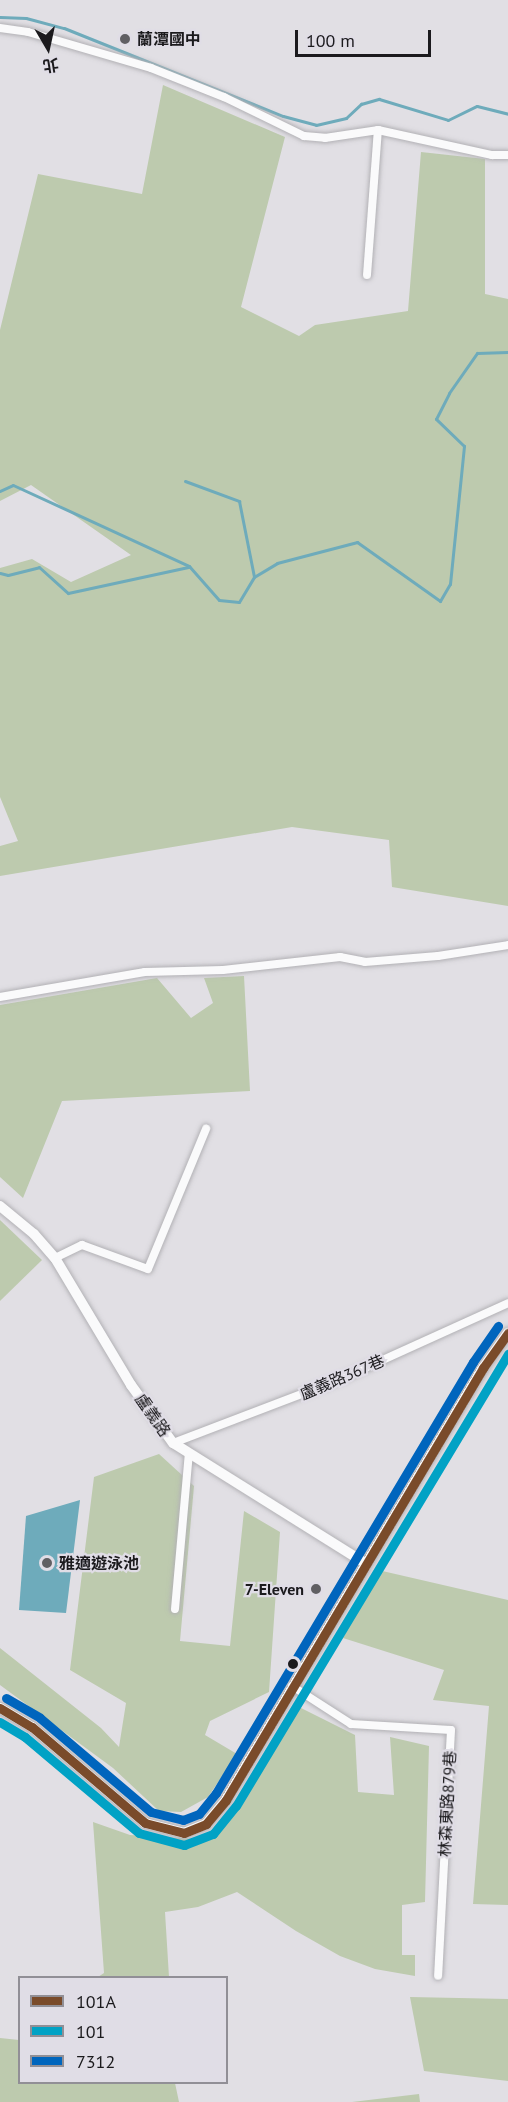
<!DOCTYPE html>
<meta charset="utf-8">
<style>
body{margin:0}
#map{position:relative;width:508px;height:2102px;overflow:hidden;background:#e1dfe4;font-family:"PT Sans","Noto Sans TC",sans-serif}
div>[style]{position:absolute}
.green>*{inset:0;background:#bdcaae}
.water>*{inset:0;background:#6eabbb}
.stream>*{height:3px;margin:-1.5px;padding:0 1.5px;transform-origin:1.5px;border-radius:1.5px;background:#6eabbb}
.roads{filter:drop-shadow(0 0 2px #b2b1b5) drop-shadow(0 0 2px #b2b1b5)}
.street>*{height:8px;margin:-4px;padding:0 4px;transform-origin:4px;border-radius:4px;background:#fafafb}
.secondary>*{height:10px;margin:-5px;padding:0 5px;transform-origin:5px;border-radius:5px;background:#fafafb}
.bus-1>*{height:9px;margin:-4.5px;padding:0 4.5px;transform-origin:4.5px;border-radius:4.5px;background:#7a4b2a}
.bus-2>*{height:9px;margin:-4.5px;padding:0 4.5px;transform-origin:4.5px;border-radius:4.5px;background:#01a2c5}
.bus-3>*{height:9px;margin:-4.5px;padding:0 4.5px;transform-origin:4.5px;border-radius:4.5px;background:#0065bd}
.dots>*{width:16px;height:16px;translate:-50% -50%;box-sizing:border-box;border:3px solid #e0dde6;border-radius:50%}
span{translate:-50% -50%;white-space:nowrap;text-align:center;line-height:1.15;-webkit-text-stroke:4.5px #e0dde6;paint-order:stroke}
.poi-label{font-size:16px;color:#1b1a1d;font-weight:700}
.left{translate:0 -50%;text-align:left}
.right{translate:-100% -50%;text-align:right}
.street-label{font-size:16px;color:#1b1a1d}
.legend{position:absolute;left:18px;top:1976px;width:210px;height:108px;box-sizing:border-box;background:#e0dde6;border:2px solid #918f96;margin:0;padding:8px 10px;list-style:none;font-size:18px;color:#1b1a1d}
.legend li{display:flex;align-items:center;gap:12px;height:30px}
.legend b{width:30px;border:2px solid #918f96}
.north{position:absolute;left:18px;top:18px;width:60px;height:60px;-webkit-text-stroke:4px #e0dde6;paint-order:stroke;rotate:171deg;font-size:16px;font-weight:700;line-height:24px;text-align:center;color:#1b1a1d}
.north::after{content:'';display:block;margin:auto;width:21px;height:27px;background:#1b1a1d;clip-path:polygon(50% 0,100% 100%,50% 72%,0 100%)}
.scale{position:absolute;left:295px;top:30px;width:136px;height:27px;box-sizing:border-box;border:3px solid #1b1a1d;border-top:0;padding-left:8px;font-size:18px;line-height:21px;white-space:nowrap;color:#1b1a1d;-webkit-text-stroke:4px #e0dde6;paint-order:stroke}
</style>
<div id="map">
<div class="green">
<i style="clip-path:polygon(163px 85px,285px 137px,241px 307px,299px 336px,315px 325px,408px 311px,421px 152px,485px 159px,485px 294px,508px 299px,508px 906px,392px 887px,389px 840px,292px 827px,0 876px,0 846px,18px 841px,0 797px,0 568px,32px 559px,71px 582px,131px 555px,31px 485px,0 501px,0 330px,38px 174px,142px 194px)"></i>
<i style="clip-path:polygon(244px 976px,250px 1091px,62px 1101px,23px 1198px,0 1177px,0 1005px,157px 978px,191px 1018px,213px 1003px,204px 978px)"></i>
<i style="clip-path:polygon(0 1220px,42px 1260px,0 1301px)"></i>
<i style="clip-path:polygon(159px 1454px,194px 1486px,180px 1641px,230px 1646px,244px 1511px,280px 1532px,269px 1692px,210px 1721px,205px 1735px,237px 1754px,208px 1797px,181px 1812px,159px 1811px,113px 1768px,0 1685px,0 1648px,101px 1728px,119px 1747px,126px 1703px,70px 1670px,94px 1477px)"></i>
<i style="clip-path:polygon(378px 1570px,508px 1600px,508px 1905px,473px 1904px,489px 1706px,433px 1700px,444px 1670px,343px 1638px)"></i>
<i style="clip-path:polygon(297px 1706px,355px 1735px,358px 1792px,394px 1795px,390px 1737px,429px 1746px,425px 1902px,402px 1905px,402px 1955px,415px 1955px,415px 1976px,375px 1969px,340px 1956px,296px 1931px,237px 1892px,198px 1907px,165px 1912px,169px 1977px,98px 1977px,104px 1973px,93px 1822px,130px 1835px,198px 1839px,226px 1823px)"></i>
<i style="clip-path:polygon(410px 1997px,508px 1999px,508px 2081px,424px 2071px)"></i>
<i style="clip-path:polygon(0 2038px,19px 2040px,20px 2082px,175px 2083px,179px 2102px,0 2102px)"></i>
<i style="clip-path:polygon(419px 2094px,420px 2102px,352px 2102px)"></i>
</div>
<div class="water">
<i style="clip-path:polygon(80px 1500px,66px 1613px,19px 1610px,26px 1516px)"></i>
</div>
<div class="stream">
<i style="left:0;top:17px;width:26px;rotate:2deg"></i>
<i style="left:26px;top:18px;width:39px;rotate:15deg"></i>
<i style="left:64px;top:28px;width:236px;rotate:21.9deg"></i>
<i style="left:283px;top:116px;width:34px;rotate:15deg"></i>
<i style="left:316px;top:125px;width:31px;rotate:-13deg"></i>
<i style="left:346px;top:118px;width:21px;rotate:-43deg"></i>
<i style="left:361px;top:104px;width:19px;rotate:-16deg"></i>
<i style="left:379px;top:99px;width:72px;rotate:16.9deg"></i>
<i style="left:448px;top:120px;width:32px;rotate:-26deg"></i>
<i style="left:477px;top:106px;width:32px;rotate:14deg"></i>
<i style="left:185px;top:481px;width:58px;rotate:20.3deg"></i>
<i style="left:239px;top:501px;width:77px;rotate:78.8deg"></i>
<i style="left:0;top:491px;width:14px;rotate:-25deg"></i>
<i style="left:13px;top:485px;width:194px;rotate:24.7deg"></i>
<i style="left:189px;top:566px;width:45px;rotate:48.6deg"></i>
<i style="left:219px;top:600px;width:20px;rotate:6deg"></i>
<i style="left:239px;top:602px;width:29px;rotate:-59deg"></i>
<i style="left:254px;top:577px;width:27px;rotate:-31deg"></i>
<i style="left:277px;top:563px;width:83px;rotate:-14.7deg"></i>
<i style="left:357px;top:542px;width:102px;rotate:35.4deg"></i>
<i style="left:440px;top:601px;width:20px;rotate:-60deg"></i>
<i style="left:450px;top:584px;width:139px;rotate:-84.2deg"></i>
<i style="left:464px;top:446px;width:39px;rotate:-136deg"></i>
<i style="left:436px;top:419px;width:29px;rotate:-63deg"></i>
<i style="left:449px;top:393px;width:49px;rotate:-55deg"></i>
<i style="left:477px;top:353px;width:31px;rotate:-2deg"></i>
<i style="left:0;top:573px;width:8px;rotate:14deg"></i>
<i style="left:8px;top:575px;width:32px;rotate:-14deg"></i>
<i style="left:39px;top:567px;width:39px;rotate:42deg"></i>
<i style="left:68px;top:593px;width:123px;rotate:-12.2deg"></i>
</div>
<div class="roads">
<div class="street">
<i style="left:0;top:28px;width:28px;rotate:8deg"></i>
<i style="left:28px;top:32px;width:128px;rotate:16.3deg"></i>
<i style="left:151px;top:68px;width:79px;rotate:21.7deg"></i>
<i style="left:224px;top:97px;width:89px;rotate:26deg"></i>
<i style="left:304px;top:136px;width:21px;rotate:5deg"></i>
<i style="left:325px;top:138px;width:54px;rotate:-8.6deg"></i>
<i style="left:378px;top:130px;width:117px;rotate:12.4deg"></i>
<i style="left:492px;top:155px;width:16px"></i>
<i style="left:367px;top:275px;width:145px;rotate:-85.7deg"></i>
<i style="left:0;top:997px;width:147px;rotate:-9.8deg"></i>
<i style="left:145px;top:972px;width:78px;rotate:-1.5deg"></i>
<i style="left:223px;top:970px;width:118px;rotate:-6.3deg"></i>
<i style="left:340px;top:957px;width:25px;rotate:11deg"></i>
<i style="left:365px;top:962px;width:73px;rotate:-4.7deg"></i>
<i style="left:438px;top:956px;width:71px;rotate:-8.9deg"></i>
<i style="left:55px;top:1258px;width:30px;rotate:-26deg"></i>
<i style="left:82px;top:1245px;width:70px;rotate:20deg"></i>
<i style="left:148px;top:1269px;width:152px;rotate:-67.5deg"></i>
<i style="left:173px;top:1443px;width:182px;rotate:-20.9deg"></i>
<i style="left:343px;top:1378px;width:181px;rotate:-24.4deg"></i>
<i style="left:175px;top:1609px;width:157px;rotate:-84.9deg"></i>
<i style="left:292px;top:1686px;width:70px;rotate:32.8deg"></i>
<i style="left:351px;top:1724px;width:100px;rotate:3.4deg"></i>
<i style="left:451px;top:1730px;width:246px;rotate:93deg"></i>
</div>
<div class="secondary">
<i style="left:0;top:1206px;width:44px;rotate:39.5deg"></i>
<i style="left:34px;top:1234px;width:32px;rotate:49deg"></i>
<i style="left:55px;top:1258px;width:148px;rotate:59.1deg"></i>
<i style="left:131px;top:1385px;width:72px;rotate:54.1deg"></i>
<i style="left:173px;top:1443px;width:226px;rotate:32deg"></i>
<i style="left:0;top:1708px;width:37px;rotate:31deg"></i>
<i style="left:32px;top:1727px;width:148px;rotate:40.3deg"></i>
<i style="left:145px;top:1823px;width:40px;rotate:14.4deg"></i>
<i style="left:184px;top:1833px;width:24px;rotate:-22deg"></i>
<i style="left:206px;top:1824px;width:31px;rotate:-50deg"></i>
<i style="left:226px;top:1800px;width:503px;rotate:-59.25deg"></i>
<i style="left:483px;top:1368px;width:43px;rotate:-54.5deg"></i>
</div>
</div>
<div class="bus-1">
<i style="left:0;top:1708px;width:37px;rotate:31deg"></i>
<i style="left:32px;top:1727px;width:148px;rotate:40.3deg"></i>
<i style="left:145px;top:1823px;width:40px;rotate:14.4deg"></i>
<i style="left:184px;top:1833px;width:24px;rotate:-22deg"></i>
<i style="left:206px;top:1824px;width:31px;rotate:-50deg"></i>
<i style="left:226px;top:1800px;width:503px;rotate:-59.25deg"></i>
<i style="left:483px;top:1368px;width:43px;rotate:-54.5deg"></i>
</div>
<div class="bus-2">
<i style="left:0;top:1722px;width:29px;rotate:31deg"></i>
<i style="left:25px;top:1737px;width:149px;rotate:40.1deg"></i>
<i style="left:139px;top:1833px;width:47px;rotate:14.9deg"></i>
<i style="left:184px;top:1845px;width:31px;rotate:-21deg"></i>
<i style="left:213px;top:1834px;width:36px;rotate:-51deg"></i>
<i style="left:236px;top:1806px;width:528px;rotate:-58.96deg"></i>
</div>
<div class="bus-3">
<i style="left:6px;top:1698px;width:39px;rotate:30deg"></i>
<i style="left:40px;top:1718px;width:145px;rotate:40.3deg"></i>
<i style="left:151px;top:1812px;width:33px;rotate:14deg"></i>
<i style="left:183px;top:1820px;width:17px;rotate:-21deg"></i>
<i style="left:199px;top:1814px;width:27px;rotate:-51deg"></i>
<i style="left:216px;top:1793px;width:502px;rotate:-59.19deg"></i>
<i style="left:473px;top:1362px;width:44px;rotate:-55.2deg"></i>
</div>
<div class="dots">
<i style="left:125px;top:39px;background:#605f63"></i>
<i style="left:47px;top:1563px;background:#605f63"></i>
<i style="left:316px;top:1589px;background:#605f63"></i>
<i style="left:293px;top:1664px;background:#1b1a1d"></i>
</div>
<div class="poi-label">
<span class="left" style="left:137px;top:39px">蘭潭國中</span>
<span class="left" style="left:59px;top:1563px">雅適遊泳池</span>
<span class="right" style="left:304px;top:1589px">7-Eleven</span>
</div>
<div class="street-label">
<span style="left:342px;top:1377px;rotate:-23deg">盧義路367巷</span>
<span style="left:153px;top:1415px;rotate:55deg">盧義路</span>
<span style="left:447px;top:1804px;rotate:-87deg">林森東路879巷</span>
</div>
<ul class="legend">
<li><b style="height:8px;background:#7a4b2a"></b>101A</li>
<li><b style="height:8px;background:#01a2c5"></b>101</li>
<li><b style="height:8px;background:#0065bd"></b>7312</li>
</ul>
<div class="north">北</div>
<div class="scale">100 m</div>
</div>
